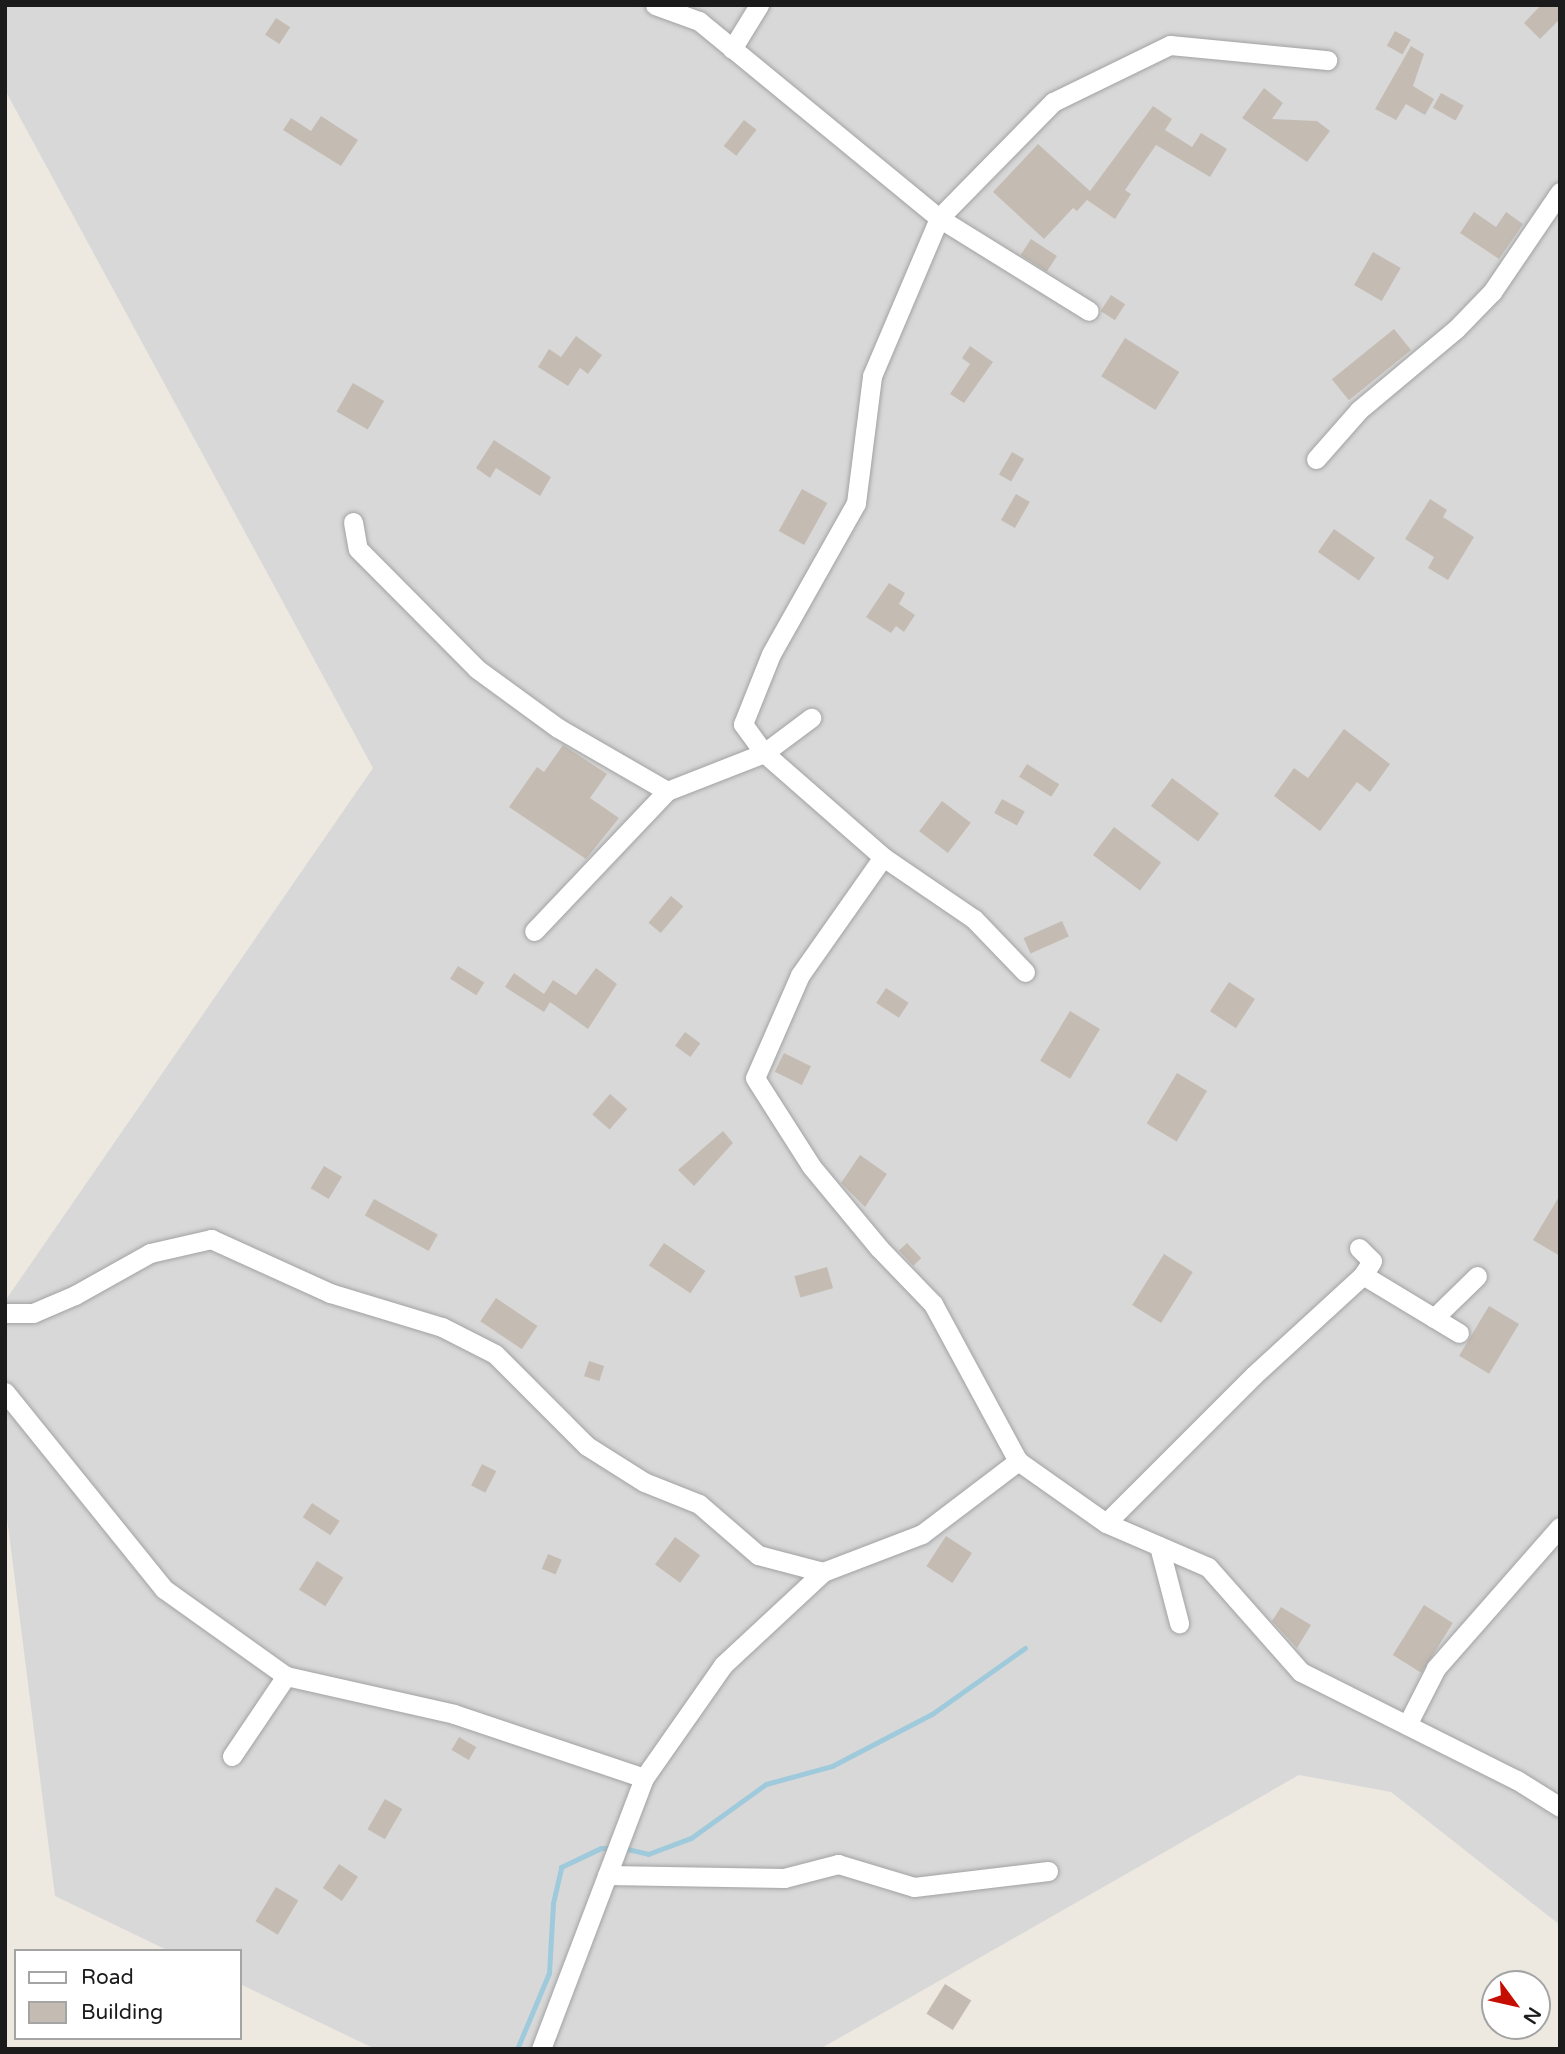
<!DOCTYPE html>
<style>
body{margin:0}
#map{position:relative;width:1565px;height:2054px;overflow:hidden;background:#ede9e0;font-family:"Varela Round",sans-serif}
div>[style]{position:absolute}
.residential>*{inset:0;background:#d9d8d8}
.stream>*{height:5px;margin:-2.5px;padding:0 2.5px;transform-origin:2.5px;border-radius:2.5px;background:#9fcadc}
.building>*{inset:0;background:#c4bcb3;transform-origin:0 0}
.roads{filter:drop-shadow(0 0 2px #a2a2a2) drop-shadow(0 0 2px #a2a2a2)}
.street>*{height:19px;margin:-9.5px;padding:0 9.5px;transform-origin:9.5px;border-radius:9.5px;background:#fff}
span{translate:-50% -50%;white-space:nowrap;text-align:center;line-height:1.15;-webkit-text-stroke:5px #fff;paint-order:stroke}
.frame{position:absolute;inset:0;border:7px solid #1b1b1b;pointer-events:none}
.legend{position:absolute;left:14px;top:1949px;width:228px;height:91px;box-sizing:border-box;background:#fff;border:2px solid #a4a4a4;margin:0;padding:9px 12px;list-style:none;font-size:21px;color:#1b1b1b}
.legend li{display:flex;align-items:center;gap:14px;height:35px}
.legend b{width:35px;border:2px solid #a4a4a4}
.north{position:absolute;left:1481px;top:1970px;width:70px;height:70px;box-sizing:border-box;background:#fff;border:2px solid #a4a4a4;border-radius:50%;rotate:123deg;font-size:19px;font-weight:700;line-height:28px;text-align:center;color:#1b1b1b}
.north::after{content:'';display:block;margin:auto;width:24px;height:32px;background:#c60e00;clip-path:polygon(50% 0,100% 100%,50% 72%,0 100%)}
</style>
<div id="map">
<div class="residential">
<i style="clip-path:polygon(5px 5px,1560px 5px,1560px 1925px,1391px 1792px,1299px 1775px,820px 2049px,375px 2049px,240px 1984px,240px 1951px,169px 1951px,55px 1896px,5px 1502px,5px 1301px,373px 768px,5px 90px)"></i>
</div>
<div class="stream">
<i style="left:623px;top:1848px;width:26px;rotate:13deg"></i>
<i style="left:648px;top:1854px;width:46px;rotate:-20.4deg"></i>
<i style="left:691px;top:1838px;width:92px;rotate:-35.8deg"></i>
<i style="left:766px;top:1784px;width:68px;rotate:-15.3deg"></i>
<i style="left:832px;top:1766px;width:113px;rotate:-27.5deg"></i>
<i style="left:932px;top:1714px;width:114px;rotate:-35.4deg"></i>
<i style="left:517px;top:2049px;width:82px;rotate:-67.2deg"></i>
<i style="left:549px;top:1973px;width:70px;rotate:-86.7deg"></i>
<i style="left:553px;top:1903px;width:37px;rotate:-77deg"></i>
<i style="left:561px;top:1867px;width:44px;rotate:-25.4deg"></i>
<i style="left:601px;top:1848px;width:12px"></i>
</div>
<div class="building">
<i style="clip-path:polygon(1541px 5px,1560px 5px,1560px 19px,1540px 39px,1524px 23px)"></i>
<i style="left:276px;top:18px;width:17px;height:20px;rotate:33deg"></i>
<i style="left:1395px;top:31px;width:18px;height:17px;rotate:29deg"></i>
<i style="clip-path:polygon(1411px 46px,1424px 54px,1413px 86px,1434px 99px,1425px 115px,1406px 104px,1396px 120px,1375px 109px)"></i>
<i style="clip-path:polygon(1264px 88px,1283px 103px,1272px 119px,1317px 121px,1330px 131px,1307px 162px,1242px 118px)"></i>
<i style="left:1441px;top:93px;width:26px;height:17px;rotate:29deg"></i>
<i style="clip-path:polygon(1153px 106px,1172px 119px,1165px 130px,1192px 147px,1201px 133px,1227px 149px,1210px 177px,1156px 145px,1125px 190px,1131px 194px,1115px 219px,1087px 200px,1077px 211px,1073px 208px,1044px 239px,993px 192px,1038px 144px,1090px 191px)"></i>
<i style="clip-path:polygon(321px 116px,358px 140px,341px 166px,283px 130px,291px 118px,311px 131px)"></i>
<i style="left:744px;top:120px;width:16px;height:33px;rotate:38deg"></i>
<i style="clip-path:polygon(1474px 212px,1496px 227px,1506px 212px,1523px 224px,1499px 259px,1460px 233px)"></i>
<i style="left:1031px;top:239px;width:31px;height:19px;rotate:33deg"></i>
<i style="left:1373px;top:252px;width:32px;height:38px;rotate:30deg"></i>
<i style="left:1111px;top:295px;width:17px;height:19px;rotate:33deg"></i>
<i style="left:1394px;top:329px;width:27px;height:80px;rotate:51deg"></i>
<i style="clip-path:polygon(576px 336px,602px 355px,588px 374px,580px 368px,568px 386px,538px 367px,549px 349px,561px 357px)"></i>
<i style="left:1125px;top:338px;width:64px;height:45px;rotate:32deg"></i>
<i style="clip-path:polygon(970px 346px,993px 362px,964px 403px,950px 394px,970px 364px,962px 358px)"></i>
<i style="left:353px;top:383px;width:36px;height:33px;rotate:30deg"></i>
<i style="clip-path:polygon(494px 440px,551px 477px,540px 496px,496px 468px,490px 478px,476px 468px)"></i>
<i style="left:1012px;top:452px;width:14px;height:26px;rotate:30deg"></i>
<i style="left:802px;top:489px;width:29px;height:48px;rotate:29deg"></i>
<i style="left:1016px;top:494px;width:16px;height:30px;rotate:30deg"></i>
<i style="clip-path:polygon(1430px 499px,1447px 510px,1443px 517px,1474px 537px,1448px 580px,1428px 568px,1434px 557px,1405px 539px)"></i>
<i style="left:1334px;top:529px;width:50px;height:28px;rotate:35deg"></i>
<i style="clip-path:polygon(889px 583px,905px 593px,899px 604px,915px 615px,904px 632px,896px 626px,891px 633px,866px 617px)"></i>
<i style="clip-path:polygon(1344px 729px,1390px 764px,1370px 792px,1357px 782px,1320px 831px,1274px 796px,1294px 768px,1308px 778px)"></i>
<i style="clip-path:polygon(563px 745px,607px 774px,590px 798px,619px 818px,586px 859px,509px 807px,537px 767px,544px 772px)"></i>
<i style="left:1027px;top:764px;width:38px;height:15px;rotate:32deg"></i>
<i style="left:1172px;top:778px;width:59px;height:35px;rotate:37deg"></i>
<i style="left:1002px;top:799px;width:26px;height:16px;rotate:29deg"></i>
<i style="left:942px;top:801px;width:36px;height:38px;rotate:37deg"></i>
<i style="left:1114px;top:827px;width:59px;height:35px;rotate:37deg"></i>
<i style="left:671px;top:896px;width:16px;height:35px;rotate:40deg"></i>
<i style="left:1062px;top:921px;width:17px;height:42px;rotate:66deg"></i>
<i style="left:458px;top:966px;width:31px;height:15px;rotate:32deg"></i>
<i style="clip-path:polygon(596px 968px,617px 984px,588px 1029px,550px 1002px,544px 1012px,505px 987px,514px 973px,544px 994px,553px 980px,576px 995px)"></i>
<i style="left:1229px;top:982px;width:31px;height:35px;rotate:33deg"></i>
<i style="left:886px;top:988px;width:27px;height:18px;rotate:33deg"></i>
<i style="left:1070px;top:1011px;width:35px;height:58px;rotate:31deg"></i>
<i style="left:685px;top:1032px;width:19px;height:17px;rotate:36deg"></i>
<i style="left:784px;top:1053px;width:30px;height:21px;rotate:26deg"></i>
<i style="left:1177px;top:1073px;width:35px;height:59px;rotate:31deg"></i>
<i style="left:610px;top:1094px;width:23px;height:27px;rotate:41deg"></i>
<i style="clip-path:polygon(723px 1131px,733px 1143px,694px 1186px,678px 1170px)"></i>
<i style="clip-path:polygon(860px 1155px,887px 1174px,865px 1207px,841px 1183px)"></i>
<i style="left:324px;top:1166px;width:21px;height:26px;rotate:31deg"></i>
<i style="clip-path:polygon(1560px 1195px,1560px 1256px,1533px 1240px)"></i>
<i style="left:374px;top:1199px;width:73px;height:19px;rotate:29deg"></i>
<i style="left:664px;top:1243px;width:50px;height:27px;rotate:34deg"></i>
<i style="left:907px;top:1243px;width:21px;height:11px;rotate:47deg"></i>
<i style="left:1164px;top:1254px;width:34px;height:60px;rotate:32deg"></i>
<i style="left:827px;top:1267px;width:22px;height:34px;rotate:74deg"></i>
<i style="left:496px;top:1298px;width:50px;height:28px;rotate:34deg"></i>
<i style="left:1489px;top:1306px;width:35px;height:58px;rotate:31deg"></i>
<i style="left:589px;top:1361px;width:16px;height:16px;rotate:18deg"></i>
<i style="left:482px;top:1464px;width:16px;height:24px;rotate:27deg"></i>
<i style="left:312px;top:1503px;width:33px;height:17px;rotate:33deg"></i>
<i style="left:946px;top:1536px;width:31px;height:36px;rotate:33deg"></i>
<i style="left:675px;top:1537px;width:31px;height:34px;rotate:36deg"></i>
<i style="left:548px;top:1554px;width:15px;height:16px;rotate:23deg"></i>
<i style="left:317px;top:1561px;width:31px;height:34px;rotate:32deg"></i>
<i style="left:1424px;top:1605px;width:34px;height:59px;rotate:32deg"></i>
<i style="clip-path:polygon(1281px 1607px,1311px 1625px,1297px 1648px,1272px 1621px)"></i>
<i style="left:459px;top:1737px;width:20px;height:15px;rotate:30deg"></i>
<i style="left:385px;top:1799px;width:20px;height:35px;rotate:30deg"></i>
<i style="left:339px;top:1864px;width:23px;height:29px;rotate:34deg"></i>
<i style="left:276px;top:1887px;width:26px;height:40px;rotate:31deg"></i>
<i style="left:945px;top:1984px;width:31px;height:35px;rotate:32deg"></i>
</div>
<div class="roads">
<div class="street">
<i style="left:655px;top:5px;width:47px;rotate:20deg"></i>
<i style="left:699px;top:21px;width:310px;rotate:39.4deg"></i>
<i style="left:939px;top:218px;width:163px;rotate:-45.5deg"></i>
<i style="left:1053px;top:102px;width:130px;rotate:-26deg"></i>
<i style="left:1170px;top:45px;width:158px;rotate:5.5deg"></i>
<i style="left:732px;top:49px;width:52px;rotate:-58.5deg"></i>
<i style="left:1316px;top:459px;width:65px;rotate:-48.7deg"></i>
<i style="left:1359px;top:410px;width:126px;rotate:-39.9deg"></i>
<i style="left:1456px;top:329px;width:52px;rotate:-45.8deg"></i>
<i style="left:1492px;top:292px;width:121px;rotate:-55.8deg"></i>
<i style="left:353px;top:522px;width:27px;rotate:80deg"></i>
<i style="left:358px;top:549px;width:169px;rotate:45.2deg"></i>
<i style="left:477px;top:669px;width:100px;rotate:36.1deg"></i>
<i style="left:558px;top:728px;width:126px;rotate:30deg"></i>
<i style="left:667px;top:791px;width:193px;rotate:133.5deg"></i>
<i style="left:667px;top:791px;width:104px;rotate:-21.4deg"></i>
<i style="left:764px;top:753px;width:59px;rotate:-36.7deg"></i>
<i style="left:883px;top:857px;width:144px;rotate:125.1deg"></i>
<i style="left:800px;top:975px;width:112px;rotate:113.6deg"></i>
<i style="left:755px;top:1078px;width:104px;rotate:57.5deg"></i>
<i style="left:811px;top:1166px;width:107px;rotate:50.3deg"></i>
<i style="left:879px;top:1248px;width:78px;rotate:46deg"></i>
<i style="left:933px;top:1304px;width:179px;rotate:61.6deg"></i>
<i style="left:1018px;top:1461px;width:108px;rotate:35.2deg"></i>
<i style="left:1106px;top:1523px;width:111px;rotate:23.3deg"></i>
<i style="left:1208px;top:1567px;width:140px;rotate:48.5deg"></i>
<i style="left:1301px;top:1672px;width:241px;rotate:26.6deg"></i>
<i style="left:1517px;top:1780px;width:51px;rotate:32.1deg"></i>
<i style="left:1025px;top:972px;width:74px;rotate:-133.9deg"></i>
<i style="left:974px;top:919px;width:110px;rotate:-145.7deg"></i>
<i style="left:883px;top:857px;width:158px;rotate:-138.8deg"></i>
<i style="left:764px;top:753px;width:36px;rotate:-126deg"></i>
<i style="left:743px;top:724px;width:75px;rotate:-68.2deg"></i>
<i style="left:771px;top:654px;width:173px;rotate:-60.6deg"></i>
<i style="left:856px;top:503px;width:128px;rotate:-82.8deg"></i>
<i style="left:872px;top:376px;width:172px;rotate:-67deg"></i>
<i style="left:939px;top:218px;width:176px;rotate:31.8deg"></i>
<i style="left:1359px;top:1248px;width:18px;rotate:45deg"></i>
<i style="left:1372px;top:1261px;width:17px;rotate:123deg"></i>
<i style="left:5px;top:1313px;width:28px"></i>
<i style="left:33px;top:1313px;width:46px;rotate:-23.2deg"></i>
<i style="left:75px;top:1295px;width:86px;rotate:-29.2deg"></i>
<i style="left:150px;top:1253px;width:63px;rotate:-12.9deg"></i>
<i style="left:211px;top:1239px;width:131px;rotate:24.4deg"></i>
<i style="left:330px;top:1293px;width:117px;rotate:16.9deg"></i>
<i style="left:442px;top:1327px;width:59px;rotate:27deg"></i>
<i style="left:495px;top:1354px;width:130px;rotate:45deg"></i>
<i style="left:587px;top:1446px;width:67px;rotate:32.3deg"></i>
<i style="left:644px;top:1482px;width:59px;rotate:21.8deg"></i>
<i style="left:699px;top:1504px;width:78px;rotate:40.8deg"></i>
<i style="left:758px;top:1555px;width:67px;rotate:14.7deg"></i>
<i style="left:1434px;top:1318px;width:60px;rotate:-44.3deg"></i>
<i style="left:5px;top:1392px;width:253px;rotate:51.1deg"></i>
<i style="left:164px;top:1589px;width:150px;rotate:35.5deg"></i>
<i style="left:286px;top:1676px;width:172px;rotate:12.7deg"></i>
<i style="left:454px;top:1714px;width:200px;rotate:18.6deg"></i>
<i style="left:644px;top:1778px;width:138px;rotate:-55deg"></i>
<i style="left:723px;top:1665px;width:137px;rotate:-42.9deg"></i>
<i style="left:823px;top:1572px;width:106px;rotate:-21deg"></i>
<i style="left:922px;top:1534px;width:121px;rotate:-37.2deg"></i>
<i style="left:1106px;top:1523px;width:209px;rotate:-45deg"></i>
<i style="left:1254px;top:1375px;width:148px;rotate:-42.5deg"></i>
<i style="left:1363px;top:1275px;width:112px;rotate:31.1deg"></i>
<i style="left:1159px;top:1546px;width:80px;rotate:75.4deg"></i>
<i style="left:1407px;top:1725px;width:64px;rotate:-63deg"></i>
<i style="left:1436px;top:1668px;width:188px;rotate:-48.7deg"></i>
<i style="left:232px;top:1756px;width:97px;rotate:-56deg"></i>
<i style="left:607px;top:1875px;width:177px;rotate:1deg"></i>
<i style="left:784px;top:1878px;width:56px;rotate:-14.5deg"></i>
<i style="left:838px;top:1864px;width:79px;rotate:16.8deg"></i>
<i style="left:914px;top:1887px;width:135px;rotate:-6.8deg"></i>
<i style="left:541px;top:2049px;width:290px;rotate:-69.2deg"></i>
</div>
</div>
<div class="frame"></div>
<ul class="legend">
<li><b style="height:9px;background:#fff"></b>Road</li>
<li><b style="height:19px;background:#c4bcb3"></b>Building</li>
</ul>
<div class="north">N</div>
</div>
